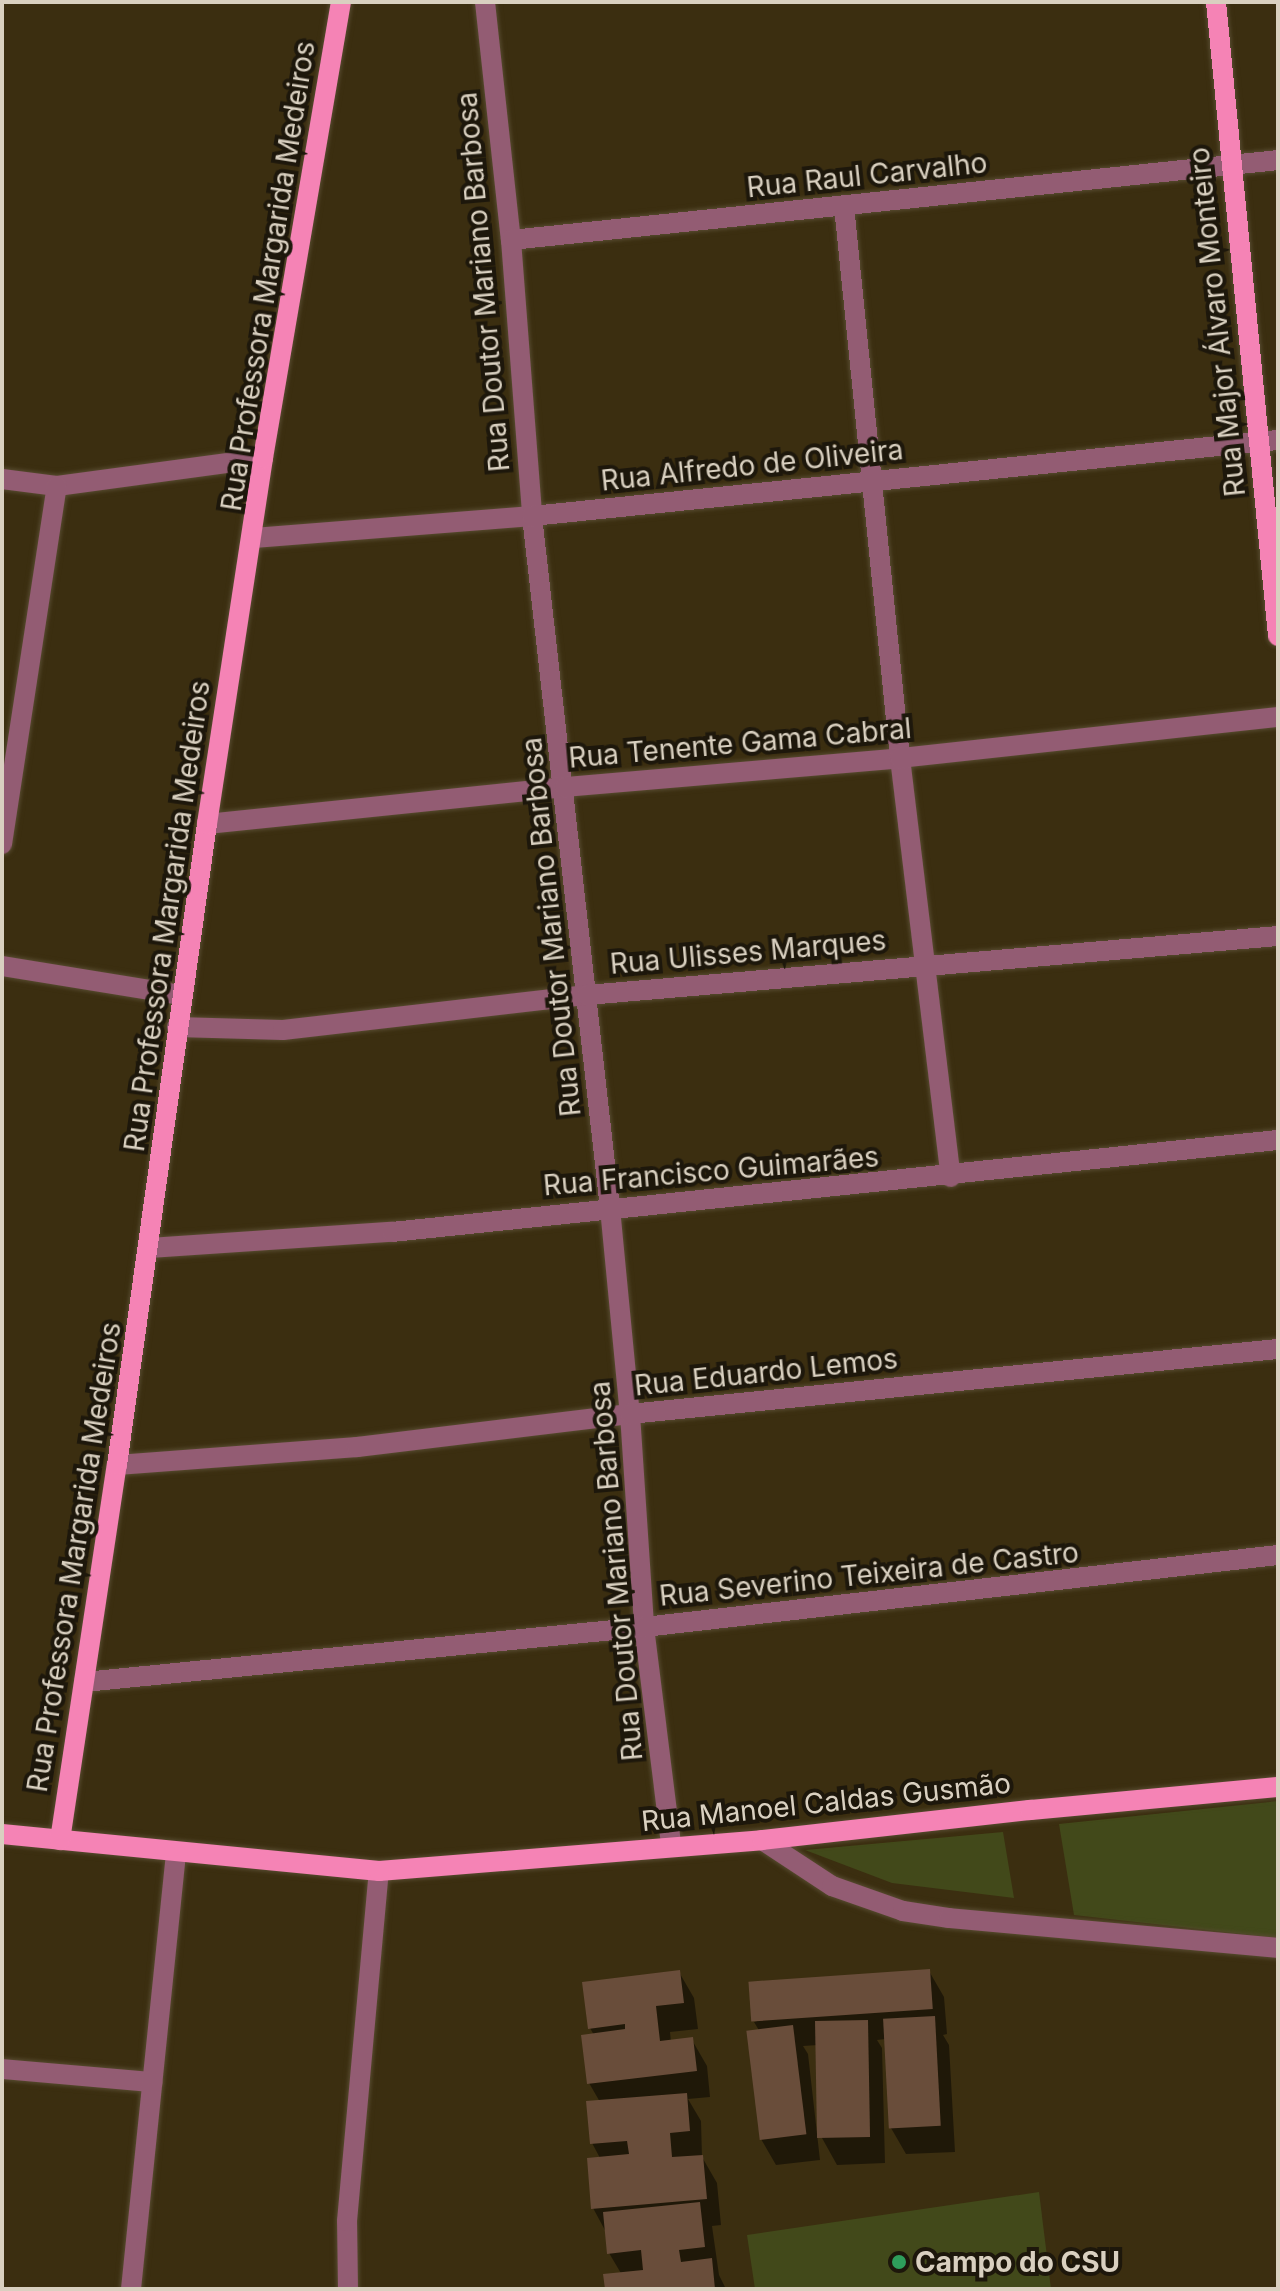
<!DOCTYPE html>
<meta charset="utf-8">
<style>
body{margin:0}
#map{position:relative;width:1280px;height:2291px;overflow:hidden;background:#3b2e10;font-family:Inter,sans-serif}
div>[style]{position:absolute}
.green>*{inset:0;background:#42491a}
.shadow>*{inset:0;background:#0007}
.building>*{inset:0;background:#694d3a;transform-origin:0 0}
.roads{filter:drop-shadow(0 0 2px #574b30) drop-shadow(0 0 2px #574b30)}
.minor>*{height:20px;margin:-10px;padding:0 10px;transform-origin:10px;border-radius:10px;background:#935c73}
.major>*{height:20px;margin:-10px;padding:0 10px;transform-origin:10px;border-radius:10px;background:#f583b5}
.dots>*{width:22px;height:22px;translate:-50% -50%;box-sizing:border-box;border:4px solid #1d170b;border-radius:50%}
span{translate:-50% -50%;white-space:nowrap;text-align:center;line-height:1.15;-webkit-text-stroke:8px #1d170b;paint-order:stroke}
.street-label{font-size:28px;color:#d9d0c0}
.poi-label{font-size:28px;color:#d9d0c0;font-weight:700}
.left{translate:0 -50%;text-align:left}
.frame{position:absolute;inset:0;border:4px solid #d9d0c0;pointer-events:none}
</style>
<div id="map">
<div class="green">
<i style="clip-path:polygon(1278px 1801px,1278px 1938px,1074px 1915px,1059px 1824px)"></i>
<i style="clip-path:polygon(1003px 1832px,1014px 1898px,892px 1883px,805px 1850px)"></i>
<i style="clip-path:polygon(1039px 2192px,1051px 2289px,755px 2289px,747px 2235px)"></i>
</div>
<div class="shadow">
<i style="clip-path:polygon(929px 1971px,944px 1997px,947px 2034px,943px 2035px,949px 2045px,955px 2152px,906px 2154px,891px 2128px,886px 2039px,877px 2040px,882px 2048px,885px 2163px,837px 2165px,822px 2138px,818px 2045px,803px 2046px,808px 2054px,820px 2160px,776px 2165px,761px 2139px,760px 2032px,754px 2022px)"></i>
<i style="clip-path:polygon(679px 1972px,694px 1998px,698px 2029px,670px 2032px,671px 2042px,692px 2040px,707px 2066px,710px 2097px,688px 2099px,701px 2121px,702px 2157px,717px 2183px,721px 2225px,712px 2226px,719px 2275px,726px 2289px,607px 2289px,622px 2275px,609px 2253px,607px 2234px,593px 2208px,600px 2158px,592px 2143px,600px 2102px,589px 2083px,594px 2035px,590px 2028px)"></i>
</div>
<div class="building">
<i style="left:930px;top:1969px;width:40px;height:182px;rotate:86deg"></i>
<i style="clip-path:polygon(680px 1970px,684px 2003px,656px 2006px,660px 2041px,693px 2037px,697px 2071px,587px 2084px,581px 2035px,625px 2029px,625px 2024px,588px 2029px,582px 1982px)"></i>
<i style="left:935px;top:2016px;width:110px;height:52px;rotate:87deg"></i>
<i style="left:868px;top:2020px;width:117px;height:53px;rotate:89deg"></i>
<i style="left:793px;top:2025px;width:110px;height:47px;rotate:83deg"></i>
<i style="clip-path:polygon(687px 2093px,690px 2131px,670px 2133px,672px 2157px,703px 2155px,707px 2199px,591px 2209px,587px 2158px,629px 2154px,627px 2141px,590px 2144px,586px 2101px)"></i>
<i style="clip-path:polygon(700px 2202px,705px 2247px,679px 2250px,681px 2262px,712px 2258px,715px 2289px,605px 2289px,603px 2274px,643px 2270px,641px 2250px,607px 2254px,603px 2212px)"></i>
</div>
<div class="roads">
<div class="minor">
<i style="left:485px;top:2px;width:239px;rotate:83.8deg"></i>
<i style="left:511px;top:240px;width:277px;rotate:85.6deg"></i>
<i style="left:532px;top:516px;width:696px;rotate:83.57deg"></i>
<i style="left:610px;top:1208px;width:207px;rotate:84.5deg"></i>
<i style="left:630px;top:1414px;width:213px;rotate:86.2deg"></i>
<i style="left:644px;top:1627px;width:220px;rotate:82.9deg"></i>
<i style="left:844px;top:206px;width:555px;rotate:84.21deg"></i>
<i style="left:900px;top:758px;width:422px;rotate:83.1deg"></i>
<i style="left:511px;top:240px;width:771px;rotate:-5.95deg"></i>
<i style="left:2px;top:479px;width:55px;rotate:7.3deg"></i>
<i style="left:57px;top:486px;width:208px;rotate:-7.7deg"></i>
<i style="left:254px;top:538px;width:279px;rotate:-4.5deg"></i>
<i style="left:532px;top:516px;width:750px;rotate:-5.82deg"></i>
<i style="left:207px;top:824px;width:360px;rotate:-5.9deg"></i>
<i style="left:565px;top:787px;width:336px;rotate:-4.9deg"></i>
<i style="left:900px;top:758px;width:380px;rotate:-6.2deg"></i>
<i style="left:2px;top:844px;width:362px;rotate:-81.3deg"></i>
<i style="left:2px;top:966px;width:181px;rotate:9.2deg"></i>
<i style="left:177px;top:1027px;width:106px;rotate:1.6deg"></i>
<i style="left:283px;top:1030px;width:306px;rotate:-6.6deg"></i>
<i style="left:587px;top:995px;width:694px;rotate:-4.88deg"></i>
<i style="left:148px;top:1248px;width:245px;rotate:-3.8deg"></i>
<i style="left:392px;top:1232px;width:891px;rotate:-5.93deg"></i>
<i style="left:117px;top:1465px;width:241px;rotate:-4.3deg"></i>
<i style="left:357px;top:1447px;width:275px;rotate:-6.9deg"></i>
<i style="left:630px;top:1414px;width:651px;rotate:-5.73deg"></i>
<i style="left:84px;top:1682px;width:563px;rotate:-5.61deg"></i>
<i style="left:644px;top:1627px;width:638px;rotate:-6.48deg"></i>
<i style="left:762px;top:1840px;width:84px;rotate:33.3deg"></i>
<i style="left:832px;top:1886px;width:75px;rotate:19.4deg"></i>
<i style="left:903px;top:1911px;width:47px;rotate:8.7deg"></i>
<i style="left:949px;top:1918px;width:330px;rotate:5.2deg"></i>
<i style="left:2px;top:2069px;width:151px;rotate:5deg"></i>
<i style="left:131px;top:2289px;width:439px;rotate:-84.1deg"></i>
<i style="left:348px;top:2289px;width:68px;rotate:-90.8deg"></i>
<i style="left:347px;top:2221px;width:351px;rotate:-84.8deg"></i>
</div>
<div class="major">
<i style="left:1216px;top:2px;width:637px;rotate:84.41deg"></i>
<i style="left:2px;top:1834px;width:379px;rotate:5.6deg"></i>
<i style="left:379px;top:1871px;width:384px;rotate:-4.6deg"></i>
<i style="left:762px;top:1840px;width:270px;rotate:-6.4deg"></i>
<i style="left:1030px;top:1810px;width:249px;rotate:-5.3deg"></i>
<i style="left:60px;top:1840px;width:379px;rotate:-81.4deg"></i>
<i style="left:117px;top:1465px;width:647px;rotate:-82.01deg"></i>
<i style="left:207px;top:824px;width:370px;rotate:-81.3deg"></i>
<i style="left:263px;top:458px;width:463px;rotate:-80.3deg"></i>
</div>
</div>
<div class="dots">
<i style="left:899px;top:2262px;background:#2e9e5b"></i>
</div>
<div class="street-label">
<span style="left:867px;top:175px;rotate:-6deg">Rua Raul Carvalho</span>
<span style="left:268px;top:276px;rotate:-81deg">Rua Professora Margarida Medeiros</span>
<span style="left:483px;top:282px;rotate:-95deg">Rua Doutor Mariano Barbosa</span>
<span style="left:1217px;top:322px;rotate:-96deg">Rua Major Álvaro Monteiro</span>
<span style="left:752px;top:465px;rotate:-6deg">Rua Alfredo de Oliveira</span>
<span style="left:740px;top:743px;rotate:-5deg">Rua Tenente Gama Cabral</span>
<span style="left:167px;top:916px;rotate:-82deg">Rua Professora Margarida Medeiros</span>
<span style="left:551px;top:927px;rotate:-96deg">Rua Doutor Mariano Barbosa</span>
<span style="left:748px;top:952px;rotate:-5deg">Rua Ulisses Marques</span>
<span style="left:711px;top:1171px;rotate:-5deg">Rua Francisco Guimarães</span>
<span style="left:766px;top:1372px;rotate:-6deg">Rua Eduardo Lemos</span>
<span style="left:74px;top:1557px;rotate:-81deg">Rua Professora Margarida Medeiros</span>
<span style="left:616px;top:1571px;rotate:-95deg">Rua Doutor Mariano Barbosa</span>
<span style="left:869px;top:1574px;rotate:-6deg">Rua Severino Teixeira de Castro</span>
<span style="left:826px;top:1802px;rotate:-6deg">Rua Manoel Caldas Gusmão</span>
</div>
<div class="poi-label">
<span class="left" style="left:915px;top:2262px">Campo do CSU</span>
</div>
<div class="frame"></div>
</div>
